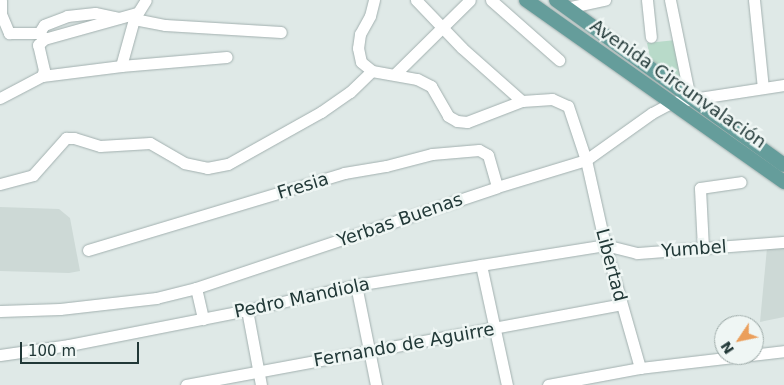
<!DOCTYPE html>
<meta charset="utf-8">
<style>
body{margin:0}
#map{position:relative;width:784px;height:385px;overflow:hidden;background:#dfe9e7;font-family:"DejaVu Sans",sans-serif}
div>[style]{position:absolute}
.built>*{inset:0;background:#cdd9d6}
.green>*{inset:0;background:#b8dac9}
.roads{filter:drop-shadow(0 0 1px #a2b0af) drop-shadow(0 0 1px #a2b0af)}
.minor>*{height:11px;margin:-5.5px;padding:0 5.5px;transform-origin:5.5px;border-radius:5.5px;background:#fff}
.major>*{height:14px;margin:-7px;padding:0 7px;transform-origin:7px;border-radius:7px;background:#659d9b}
span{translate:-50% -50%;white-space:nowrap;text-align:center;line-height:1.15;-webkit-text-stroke:5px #eff6f4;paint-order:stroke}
.street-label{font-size:18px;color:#213837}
.north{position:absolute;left:714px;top:315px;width:50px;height:50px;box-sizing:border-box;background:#eff6f4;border:1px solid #9daaa8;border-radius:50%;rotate:236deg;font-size:14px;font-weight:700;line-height:20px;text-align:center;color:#213837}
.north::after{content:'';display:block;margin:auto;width:18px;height:22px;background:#eb9f5b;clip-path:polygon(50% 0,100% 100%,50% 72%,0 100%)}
.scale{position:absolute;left:20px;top:342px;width:119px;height:22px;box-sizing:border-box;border:2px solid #213837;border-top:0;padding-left:6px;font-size:15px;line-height:18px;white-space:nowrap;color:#213837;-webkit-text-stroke:4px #eff6f4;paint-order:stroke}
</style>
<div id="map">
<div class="built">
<i style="clip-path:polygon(0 207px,59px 209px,70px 218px,80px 271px,69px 273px,0 271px)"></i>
<i style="clip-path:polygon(784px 246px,784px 317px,760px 322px,767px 248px)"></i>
</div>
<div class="green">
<i style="clip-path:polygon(676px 40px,684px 81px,678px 85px,652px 67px,647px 43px)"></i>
</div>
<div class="roads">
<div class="minor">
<i style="left:1px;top:0;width:14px;rotate:90deg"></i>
<i style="left:1px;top:14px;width:21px;rotate:67deg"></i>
<i style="left:9px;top:33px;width:30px"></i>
<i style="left:39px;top:33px;width:6px;rotate:45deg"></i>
<i style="left:374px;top:0;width:16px;rotate:104deg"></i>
<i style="left:370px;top:16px;width:21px;rotate:119deg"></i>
<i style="left:360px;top:34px;width:14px;rotate:98deg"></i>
<i style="left:358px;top:48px;width:14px;rotate:78deg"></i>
<i style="left:361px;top:62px;width:14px;rotate:39deg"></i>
<i style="left:372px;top:71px;width:46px;rotate:10.1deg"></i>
<i style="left:417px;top:79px;width:16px;rotate:27deg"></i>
<i style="left:431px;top:86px;width:34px;rotate:60deg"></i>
<i style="left:448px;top:116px;width:10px;rotate:29deg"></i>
<i style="left:457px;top:121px;width:10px;rotate:6deg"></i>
<i style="left:467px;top:122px;width:59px;rotate:-20.9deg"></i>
<i style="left:522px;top:101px;width:30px;rotate:-4deg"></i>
<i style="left:552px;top:99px;width:17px;rotate:24deg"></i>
<i style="left:568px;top:106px;width:57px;rotate:71.6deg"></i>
<i style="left:586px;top:160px;width:87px;rotate:77.4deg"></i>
<i style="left:605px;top:245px;width:128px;rotate:74.1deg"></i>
<i style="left:416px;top:0;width:66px;rotate:46.2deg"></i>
<i style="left:462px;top:48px;width:80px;rotate:41.5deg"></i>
<i style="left:491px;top:0;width:91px;rotate:41.4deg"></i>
<i style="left:647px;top:0;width:37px;rotate:84deg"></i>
<i style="left:670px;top:0;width:100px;rotate:78.5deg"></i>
<i style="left:754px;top:0;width:88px;rotate:84.2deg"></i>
<i style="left:566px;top:8px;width:40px;rotate:-12deg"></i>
<i style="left:134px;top:19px;width:32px;rotate:11deg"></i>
<i style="left:165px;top:25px;width:116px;rotate:3.5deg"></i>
<i style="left:39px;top:33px;width:9px;rotate:-58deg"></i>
<i style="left:44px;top:25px;width:25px;rotate:-21deg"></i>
<i style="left:67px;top:16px;width:28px;rotate:-6deg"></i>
<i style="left:95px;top:13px;width:24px;rotate:12deg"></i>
<i style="left:121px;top:66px;width:106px;rotate:-4.9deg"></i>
<i style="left:395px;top:74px;width:105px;rotate:-44.6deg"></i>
<i style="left:42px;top:76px;width:6px;rotate:-72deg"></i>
<i style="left:44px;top:70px;width:26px;rotate:-103deg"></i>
<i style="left:38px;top:45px;width:8px;rotate:-45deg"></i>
<i style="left:44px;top:39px;width:97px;rotate:-15.6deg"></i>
<i style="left:0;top:98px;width:47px;rotate:-27.6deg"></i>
<i style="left:42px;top:76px;width:80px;rotate:-7.2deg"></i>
<i style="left:121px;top:66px;width:49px;rotate:-74.5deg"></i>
<i style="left:134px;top:19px;width:22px;rotate:-58deg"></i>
<i style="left:0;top:184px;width:34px;rotate:-15deg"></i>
<i style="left:33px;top:175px;width:50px;rotate:-48.3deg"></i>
<i style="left:66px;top:138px;width:8px"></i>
<i style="left:74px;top:138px;width:27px;rotate:17deg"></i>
<i style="left:100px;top:146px;width:50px;rotate:-3.4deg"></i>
<i style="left:150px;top:143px;width:39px;rotate:30deg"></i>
<i style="left:184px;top:163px;width:24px;rotate:12deg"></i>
<i style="left:207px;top:168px;width:21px;rotate:-11deg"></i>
<i style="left:228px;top:164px;width:107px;rotate:-29.2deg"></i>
<i style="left:321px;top:112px;width:35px;rotate:-35deg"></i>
<i style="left:350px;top:92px;width:30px;rotate:-44deg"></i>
<i style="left:703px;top:248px;width:60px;rotate:-92.9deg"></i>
<i style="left:700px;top:188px;width:41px;rotate:-8.3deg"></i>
<i style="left:88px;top:250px;width:267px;rotate:-16.7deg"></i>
<i style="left:344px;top:173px;width:43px;rotate:-9.5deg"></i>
<i style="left:386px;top:166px;width:48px;rotate:-14.6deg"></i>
<i style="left:432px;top:154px;width:47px;rotate:-4.9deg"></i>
<i style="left:479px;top:150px;width:10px;rotate:29deg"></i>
<i style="left:488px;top:155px;width:33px;rotate:74deg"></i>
<i style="left:481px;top:265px;width:123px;rotate:77.8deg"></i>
<i style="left:356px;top:285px;width:102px;rotate:78.7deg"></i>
<i style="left:196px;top:288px;width:32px;rotate:77deg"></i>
<i style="left:247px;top:310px;width:76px;rotate:79.4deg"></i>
<i style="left:0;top:311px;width:60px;rotate:-1.9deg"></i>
<i style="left:60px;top:309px;width:97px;rotate:-6.5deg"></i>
<i style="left:156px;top:298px;width:41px;rotate:-14deg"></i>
<i style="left:196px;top:288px;width:317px;rotate:-18.5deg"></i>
<i style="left:497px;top:187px;width:93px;rotate:-16.9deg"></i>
<i style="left:586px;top:160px;width:81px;rotate:-35.5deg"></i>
<i style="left:652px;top:113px;width:24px;rotate:-28deg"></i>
<i style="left:673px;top:102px;width:112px;rotate:-8.7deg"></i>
<i style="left:0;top:355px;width:70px;rotate:-8.2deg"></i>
<i style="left:69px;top:345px;width:181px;rotate:-11.1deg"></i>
<i style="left:247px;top:310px;width:112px;rotate:-12.9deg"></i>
<i style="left:356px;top:285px;width:252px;rotate:-9.1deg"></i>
<i style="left:605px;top:245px;width:33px;rotate:14deg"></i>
<i style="left:637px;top:253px;width:147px;rotate:-4.3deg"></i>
<i style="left:186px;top:385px;width:442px;rotate:-10.5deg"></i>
<i style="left:548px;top:385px;width:94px;rotate:-10.5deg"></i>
<i style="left:640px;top:368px;width:145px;rotate:-6.7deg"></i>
</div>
<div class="major">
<i style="left:526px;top:0;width:316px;rotate:35.2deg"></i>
<i style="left:556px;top:0;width:281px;rotate:35.9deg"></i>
</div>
</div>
<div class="street-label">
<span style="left:678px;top:84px;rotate:35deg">Avenida Circunvalación</span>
<span style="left:303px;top:186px;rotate:-17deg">Fresia</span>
<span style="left:400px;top:220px;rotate:-19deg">Yerbas Buenas</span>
<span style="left:694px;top:249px;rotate:-4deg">Yumbel</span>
<span style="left:611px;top:265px;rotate:75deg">Libertad</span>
<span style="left:302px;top:298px;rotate:-12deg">Pedro Mandiola</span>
<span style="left:404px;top:345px;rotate:-10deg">Fernando de Aguirre</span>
</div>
<div class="north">N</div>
<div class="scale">100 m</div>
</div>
